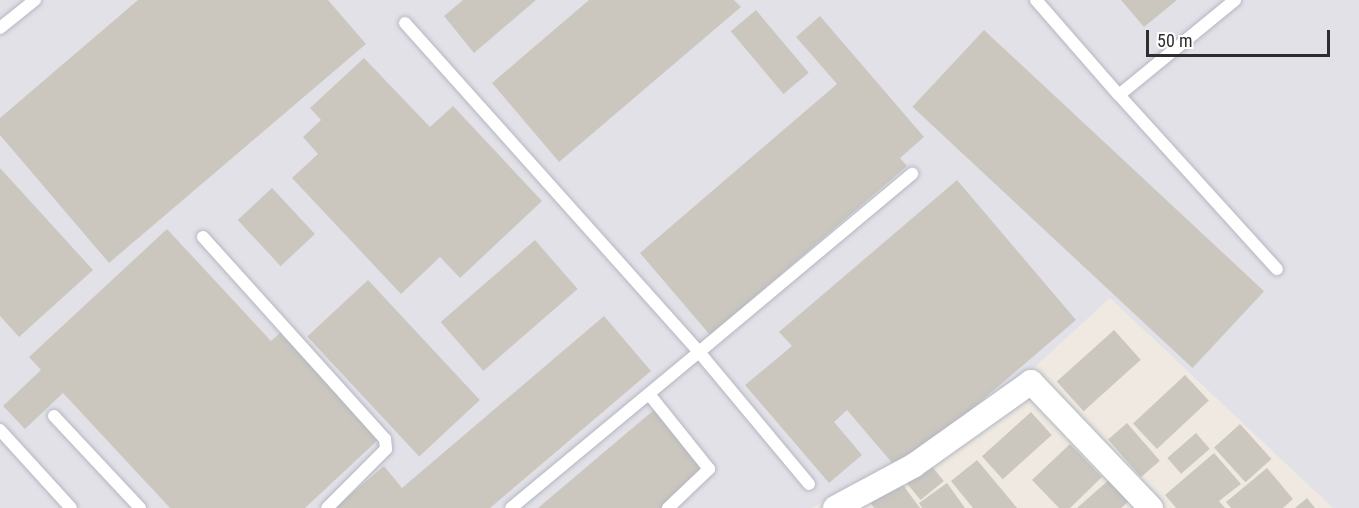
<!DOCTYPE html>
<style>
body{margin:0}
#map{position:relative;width:1359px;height:508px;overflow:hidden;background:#efe9e1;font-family:"Roboto Condensed",sans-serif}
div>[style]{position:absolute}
.industrial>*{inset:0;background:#e3e1e8}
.building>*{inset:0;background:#cbc7bf;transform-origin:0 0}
.roads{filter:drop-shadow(0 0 2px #b4b7c1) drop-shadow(0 0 2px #b4b7c1)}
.lane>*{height:12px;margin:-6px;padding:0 6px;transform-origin:6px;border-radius:6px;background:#fff}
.street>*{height:24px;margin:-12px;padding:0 12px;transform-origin:12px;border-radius:12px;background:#fff}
span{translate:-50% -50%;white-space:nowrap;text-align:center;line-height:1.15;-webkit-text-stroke:4.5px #fff;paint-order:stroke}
.scale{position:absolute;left:1146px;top:30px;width:184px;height:27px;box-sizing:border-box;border:3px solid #2e2e2e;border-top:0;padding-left:8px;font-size:18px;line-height:21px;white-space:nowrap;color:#2e2e2e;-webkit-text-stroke:4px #fff;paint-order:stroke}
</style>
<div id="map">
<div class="industrial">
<i style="clip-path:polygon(0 0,1359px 0,1359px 508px,1333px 508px,1110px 298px,980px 417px,896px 478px,857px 482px,812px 508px,0 508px)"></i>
</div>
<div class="building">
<i style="clip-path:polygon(138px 0,328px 0,366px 44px,109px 263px,0 135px,0 118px)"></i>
<i style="clip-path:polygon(463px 0,536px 0,474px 53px,444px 16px)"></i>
<i style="clip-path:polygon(589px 0,734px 0,741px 7px,559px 162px,492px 83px)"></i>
<i style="clip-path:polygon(1121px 0,1177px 0,1144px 27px)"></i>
<i style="left:756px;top:10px;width:82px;height:33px;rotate:50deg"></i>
<i style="clip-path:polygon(820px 16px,924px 137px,900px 158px,907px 166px,710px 335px,640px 253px,837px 84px,796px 37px)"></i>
<i style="left:984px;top:30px;width:383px;height:105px;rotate:43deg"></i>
<i style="clip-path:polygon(364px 58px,430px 127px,453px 106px,542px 201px,460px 278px,440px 257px,401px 294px,292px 178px,318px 154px,303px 137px,321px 120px,310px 108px)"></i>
<i style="clip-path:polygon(0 168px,93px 270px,19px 337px,0 316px)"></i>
<i style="clip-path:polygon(957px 180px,1076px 320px,899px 471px,847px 410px,834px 422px,862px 455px,829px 483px,745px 385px,792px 346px,779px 332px)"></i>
<i style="left:272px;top:188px;width:63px;height:47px;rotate:47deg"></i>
<i style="clip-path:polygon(167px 229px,271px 341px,280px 333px,379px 439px,305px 508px,170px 508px,63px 393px,25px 429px,3px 406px,41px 370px,29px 357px)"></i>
<i style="left:535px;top:240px;width:65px;height:125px;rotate:49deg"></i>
<i style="left:368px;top:280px;width:164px;height:83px;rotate:47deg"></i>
<i style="clip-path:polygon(604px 316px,651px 371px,490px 508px,335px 508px,384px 466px,402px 488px)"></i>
<i style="left:1114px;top:330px;width:40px;height:77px;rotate:48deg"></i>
<i style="left:1185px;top:375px;width:35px;height:71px;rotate:47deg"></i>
<i style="clip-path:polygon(655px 409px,707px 471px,663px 508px,538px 508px)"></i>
<i style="left:1031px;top:412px;width:31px;height:66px;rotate:48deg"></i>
<i style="left:1127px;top:423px;width:50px;height:25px;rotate:49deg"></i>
<i style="left:1240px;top:424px;width:47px;height:35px;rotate:48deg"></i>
<i style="left:1196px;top:433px;width:21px;height:38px;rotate:49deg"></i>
<i style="clip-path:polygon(1070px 444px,1102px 477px,1070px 508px,1059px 508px,1032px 480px)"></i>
<i style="clip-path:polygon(1214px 453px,1241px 484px,1219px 501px,1225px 508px,1176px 508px,1165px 495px)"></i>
<i style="clip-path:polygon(977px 460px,1003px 491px,1017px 508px,973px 508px,951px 481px)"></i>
<i style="left:930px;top:464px;width:22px;height:30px;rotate:51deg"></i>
<i style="clip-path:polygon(1267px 468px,1293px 499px,1283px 508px,1231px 508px,1226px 502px)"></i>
<i style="clip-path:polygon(1110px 479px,1129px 501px,1121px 508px,1077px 508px)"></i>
<i style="clip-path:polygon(900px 481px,920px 508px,874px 508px,870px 502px)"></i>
<i style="clip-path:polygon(947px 483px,965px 508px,922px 508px,919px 503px)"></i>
<i style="clip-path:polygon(1307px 498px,1315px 508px,1295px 508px)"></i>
</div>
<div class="roads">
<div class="lane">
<i style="left:1036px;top:0;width:126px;rotate:48.9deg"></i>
<i style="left:1119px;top:95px;width:150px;rotate:-39.3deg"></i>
<i style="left:405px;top:23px;width:441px;rotate:48.2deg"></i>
<i style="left:699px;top:352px;width:244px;rotate:140.3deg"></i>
<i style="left:0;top:28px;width:45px;rotate:-38.7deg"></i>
<i style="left:1119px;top:95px;width:235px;rotate:47.8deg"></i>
<i style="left:203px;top:237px;width:272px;rotate:48deg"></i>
<i style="left:385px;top:439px;width:10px;rotate:84deg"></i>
<i style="left:386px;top:449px;width:83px;rotate:135deg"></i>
<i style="left:649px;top:394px;width:96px;rotate:51.3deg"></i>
<i style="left:709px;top:469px;width:57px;rotate:136.4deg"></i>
<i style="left:54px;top:416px;width:126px;rotate:46.9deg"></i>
<i style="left:0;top:430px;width:105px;rotate:47.7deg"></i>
<i style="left:809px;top:484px;width:172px;rotate:-129.8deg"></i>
<i style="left:699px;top:352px;width:278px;rotate:-39.9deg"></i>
</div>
<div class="street">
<i style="left:835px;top:508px;width:89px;rotate:-28.3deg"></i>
<i style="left:913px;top:466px;width:145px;rotate:-35.4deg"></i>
<i style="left:1031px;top:382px;width:174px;rotate:46.4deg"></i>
</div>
</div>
<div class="scale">50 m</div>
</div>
